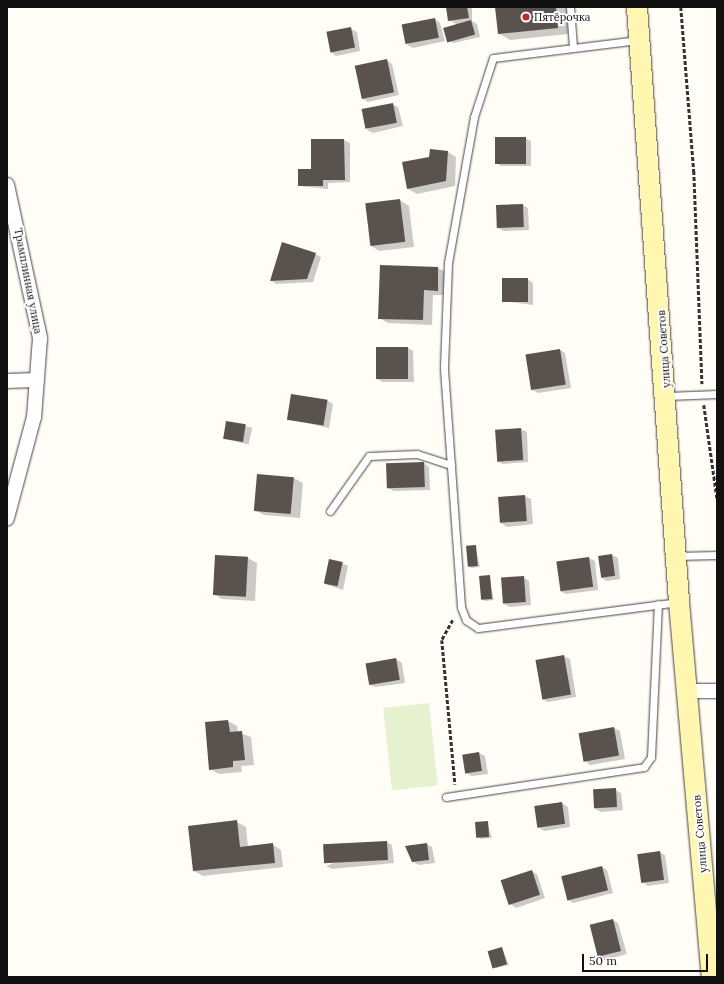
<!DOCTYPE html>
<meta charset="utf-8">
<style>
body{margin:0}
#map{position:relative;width:724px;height:984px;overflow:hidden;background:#fffdf5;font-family:Lora,serif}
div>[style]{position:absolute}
.pitch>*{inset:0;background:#e6f2cf;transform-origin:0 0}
.shadow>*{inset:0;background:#0003;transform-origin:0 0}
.building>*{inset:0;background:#5a524d;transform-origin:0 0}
.path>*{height:2.5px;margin-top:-1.25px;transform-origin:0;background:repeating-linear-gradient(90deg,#333 0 4px,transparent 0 6px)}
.roads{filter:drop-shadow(0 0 1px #444) drop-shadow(0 0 1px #444)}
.service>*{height:7px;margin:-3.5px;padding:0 3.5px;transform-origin:3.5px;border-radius:3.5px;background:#fff}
.minor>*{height:14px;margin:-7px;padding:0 7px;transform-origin:7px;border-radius:7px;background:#fff}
.secondary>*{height:20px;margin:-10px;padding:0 10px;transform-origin:10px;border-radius:10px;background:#fff6b0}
.dots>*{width:11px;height:11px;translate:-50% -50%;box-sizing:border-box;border:2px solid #fff;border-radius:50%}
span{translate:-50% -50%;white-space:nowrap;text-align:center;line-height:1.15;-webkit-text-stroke:4px #fff;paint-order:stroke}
.poi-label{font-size:11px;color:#111}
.left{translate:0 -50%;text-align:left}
.street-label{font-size:11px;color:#111}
.frame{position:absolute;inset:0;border:8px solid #111;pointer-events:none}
.scale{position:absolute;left:582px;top:954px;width:126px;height:18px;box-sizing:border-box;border:2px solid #111;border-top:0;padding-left:5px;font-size:12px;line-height:14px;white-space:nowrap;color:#111;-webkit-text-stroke:3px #fff;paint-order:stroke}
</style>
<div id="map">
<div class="pitch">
<i style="left:429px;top:703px;width:83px;height:46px;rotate:84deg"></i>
</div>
<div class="shadow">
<i style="clip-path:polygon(447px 7px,472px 7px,472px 21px,477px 24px,480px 37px,453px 43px,448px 40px,456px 24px,449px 20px)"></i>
<i style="clip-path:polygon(496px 7px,567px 7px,569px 34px,510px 40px,498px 33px)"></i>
<i style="clip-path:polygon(435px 19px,440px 23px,445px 41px,413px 48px,407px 45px)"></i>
<i style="clip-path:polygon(351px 29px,357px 32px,360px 51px,336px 56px,331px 52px)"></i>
<i style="clip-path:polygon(387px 60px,392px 64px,399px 95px,368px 102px,363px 99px)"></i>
<i style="clip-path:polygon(392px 104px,398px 107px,403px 126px,373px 133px,367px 130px)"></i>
<i style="clip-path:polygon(525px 138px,531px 141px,531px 166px,501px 166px,496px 163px)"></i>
<i style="clip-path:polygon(312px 140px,344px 140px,350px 143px,350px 182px,328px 183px,328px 189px,299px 186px,312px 170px)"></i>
<i style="clip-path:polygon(448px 152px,456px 157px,455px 186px,417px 194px,408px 189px,430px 158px)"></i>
<i style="clip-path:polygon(400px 200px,409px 206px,414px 247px,379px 251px,370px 245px,366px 204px)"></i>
<i style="clip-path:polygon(523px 205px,528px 208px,529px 230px,504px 231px,498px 228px)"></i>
<i style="clip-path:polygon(315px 254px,321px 257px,313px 282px,276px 284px,271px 280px)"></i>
<i style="clip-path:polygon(381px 266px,438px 268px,447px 273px,446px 295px,433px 295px,432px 325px,388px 323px,379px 318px)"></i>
<i style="clip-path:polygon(527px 279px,533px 283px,533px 305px,503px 301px)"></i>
<i style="clip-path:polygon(408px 348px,413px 351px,414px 382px,383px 382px,377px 379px)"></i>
<i style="clip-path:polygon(560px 350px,565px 353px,571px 388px,538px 393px,533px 390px)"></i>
<i style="clip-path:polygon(328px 401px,333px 404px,329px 428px,288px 419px)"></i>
<i style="left:227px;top:422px;width:26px;height:17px;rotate:13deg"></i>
<i style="clip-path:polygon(521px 429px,527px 432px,528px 462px,503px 464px,497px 461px)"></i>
<i style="clip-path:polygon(424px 463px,429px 467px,430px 490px,394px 491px,388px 488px)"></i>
<i style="clip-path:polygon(294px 478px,303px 483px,300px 518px,264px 515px,255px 510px)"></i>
<i style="clip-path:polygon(525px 496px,531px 499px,533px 524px,507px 527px,501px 523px)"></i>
<i style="clip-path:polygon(475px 546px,480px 567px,471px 568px,469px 566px)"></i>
<i style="clip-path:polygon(612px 555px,618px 558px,620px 579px,607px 581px,602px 578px)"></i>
<i style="clip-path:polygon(216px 556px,248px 558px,257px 563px,255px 601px,222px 599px,214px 594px)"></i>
<i style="clip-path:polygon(589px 558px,595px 561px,598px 590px,566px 594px,560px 591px)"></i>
<i style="clip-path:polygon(342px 563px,348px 566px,343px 590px,325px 584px)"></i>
<i style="clip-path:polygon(489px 576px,494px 600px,485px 601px,482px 599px)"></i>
<i style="clip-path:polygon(523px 577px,529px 581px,531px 605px,510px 607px,504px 604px)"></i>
<i style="clip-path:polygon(564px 656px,570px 659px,576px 697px,548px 702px,542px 699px)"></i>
<i style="clip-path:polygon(396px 659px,402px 663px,405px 683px,375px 687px,369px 684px,366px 664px)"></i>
<i style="clip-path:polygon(228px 721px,237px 726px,238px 732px,251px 737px,254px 765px,241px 766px,242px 772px,219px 774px,210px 769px,206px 723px)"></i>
<i style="clip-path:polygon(614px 728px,620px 731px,625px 759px,590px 765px,585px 761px,580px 734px)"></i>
<i style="clip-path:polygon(479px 753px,485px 756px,488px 774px,472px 776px,466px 773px,463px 755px)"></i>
<i style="clip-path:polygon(615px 790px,621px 793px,623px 810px,601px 812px,595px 809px)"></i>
<i style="clip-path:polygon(562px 803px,568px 807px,570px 827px,544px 831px,538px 827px)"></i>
<i style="clip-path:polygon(237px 822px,246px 827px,248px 847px,272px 844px,281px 850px,283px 867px,203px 876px,194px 871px,189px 826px)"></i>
<i style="clip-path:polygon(487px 822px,492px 838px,481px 839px,478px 837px)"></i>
<i style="clip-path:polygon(386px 842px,392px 845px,394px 863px,332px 869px,326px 866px)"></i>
<i style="clip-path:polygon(427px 844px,432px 847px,435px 863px,419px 865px,413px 862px)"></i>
<i style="clip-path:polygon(659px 852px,665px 855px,669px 883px,648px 886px,643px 882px)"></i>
<i style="clip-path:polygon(602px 867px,607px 870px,613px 893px,573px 903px,567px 899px)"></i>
<i style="clip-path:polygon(531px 871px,537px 874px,545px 898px,516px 908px,510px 904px)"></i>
<i style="clip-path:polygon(613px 920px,618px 923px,627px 954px,605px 960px,599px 956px)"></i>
<i style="clip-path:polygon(502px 948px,509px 965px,496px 968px,489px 951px)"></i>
</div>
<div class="building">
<i style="clip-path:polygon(446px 7px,467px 7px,469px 18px,448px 21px)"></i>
<i style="clip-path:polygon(495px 7px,556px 7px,558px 28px,498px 34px)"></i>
<i style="left:435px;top:18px;width:20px;height:34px;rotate:79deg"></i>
<i style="left:471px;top:20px;width:15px;height:29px;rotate:74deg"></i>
<i style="left:351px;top:27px;width:21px;height:25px;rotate:79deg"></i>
<i style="left:387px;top:59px;width:34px;height:33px;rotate:78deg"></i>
<i style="left:393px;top:103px;width:20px;height:32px;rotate:79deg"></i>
<i style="left:495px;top:137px;width:31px;height:27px"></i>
<i style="clip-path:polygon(311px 139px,344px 139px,345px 180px,323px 180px,323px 186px,298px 186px,298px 169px,311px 169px)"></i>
<i style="clip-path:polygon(430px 149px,448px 151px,446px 181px,407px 189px,402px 162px,429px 157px)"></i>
<i style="left:400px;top:199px;width:43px;height:35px;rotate:83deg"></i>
<i style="left:523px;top:204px;width:23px;height:27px;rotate:88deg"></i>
<i style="clip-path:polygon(282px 242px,316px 253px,307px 279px,270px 281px)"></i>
<i style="clip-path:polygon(380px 265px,438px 267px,438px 291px,424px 290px,423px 320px,378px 319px)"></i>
<i style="left:502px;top:278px;width:26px;height:24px"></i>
<i style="left:376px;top:347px;width:32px;height:32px"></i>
<i style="left:560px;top:349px;width:36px;height:35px;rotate:81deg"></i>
<i style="left:291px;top:394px;width:37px;height:26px;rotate:9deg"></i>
<i style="left:226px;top:421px;width:20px;height:18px;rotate:9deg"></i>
<i style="left:521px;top:428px;width:32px;height:26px;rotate:86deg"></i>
<i style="left:424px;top:462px;width:25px;height:38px;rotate:88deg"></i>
<i style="left:257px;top:474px;width:37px;height:37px;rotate:5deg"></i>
<i style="left:525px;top:495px;width:26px;height:27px;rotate:86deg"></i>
<i style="left:476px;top:545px;width:21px;height:10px;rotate:85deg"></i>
<i style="left:612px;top:554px;width:22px;height:14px;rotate:82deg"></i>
<i style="left:215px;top:555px;width:33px;height:40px;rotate:3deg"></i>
<i style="left:589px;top:557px;width:30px;height:33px;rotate:82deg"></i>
<i style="left:329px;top:559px;width:14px;height:25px;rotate:12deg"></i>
<i style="left:490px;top:575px;width:24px;height:11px;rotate:85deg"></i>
<i style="left:524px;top:576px;width:26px;height:23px;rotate:86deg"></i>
<i style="left:564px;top:655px;width:40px;height:29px;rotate:80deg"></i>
<i style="left:396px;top:658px;width:22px;height:31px;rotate:80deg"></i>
<i style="clip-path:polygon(228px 720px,230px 732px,242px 731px,245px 760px,233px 761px,233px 767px,209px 770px,205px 722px)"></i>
<i style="left:614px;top:727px;width:29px;height:36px;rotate:80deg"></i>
<i style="left:479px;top:752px;width:19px;height:17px;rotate:81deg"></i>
<i style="left:616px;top:788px;width:19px;height:23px;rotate:87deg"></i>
<i style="left:562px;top:802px;width:22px;height:28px;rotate:82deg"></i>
<i style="clip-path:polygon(237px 820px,240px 847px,273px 843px,275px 863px,193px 871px,188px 826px)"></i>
<i style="left:488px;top:821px;width:16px;height:13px;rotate:86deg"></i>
<i style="left:387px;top:841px;width:19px;height:64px;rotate:87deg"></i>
<i style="clip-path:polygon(427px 843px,429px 860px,412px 862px,405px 846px)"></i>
<i style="left:660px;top:851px;width:29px;height:23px;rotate:82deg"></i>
<i style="left:602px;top:866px;width:25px;height:42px;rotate:76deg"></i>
<i style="left:532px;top:870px;width:26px;height:33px;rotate:72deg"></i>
<i style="left:613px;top:919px;width:33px;height:24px;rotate:76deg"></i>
<i style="left:502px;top:947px;width:18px;height:15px;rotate:74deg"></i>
</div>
<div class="path">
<i style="left:681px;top:7px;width:165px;rotate:85.5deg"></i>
<i style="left:694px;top:171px;width:213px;rotate:87.8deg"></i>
<i style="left:704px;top:405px;width:94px;rotate:82deg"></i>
<i style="left:453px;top:620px;width:23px;rotate:119deg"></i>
<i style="left:442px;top:640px;width:145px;rotate:84.8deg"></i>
</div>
<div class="roads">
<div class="service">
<i style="left:570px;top:7px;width:40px;rotate:85.7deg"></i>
<i style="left:638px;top:40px;width:146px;rotate:172.9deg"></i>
<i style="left:493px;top:58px;width:62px;rotate:107.9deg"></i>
<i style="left:474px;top:117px;width:148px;rotate:100.1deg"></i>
<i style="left:448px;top:263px;width:106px;rotate:92.2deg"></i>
<i style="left:444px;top:369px;width:239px;rotate:85.9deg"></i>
<i style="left:461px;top:607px;width:14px;rotate:69deg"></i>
<i style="left:466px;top:620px;width:14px;rotate:34deg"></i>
<i style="left:478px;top:628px;width:201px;rotate:-7.4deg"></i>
<i style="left:667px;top:396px;width:50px;rotate:-2.3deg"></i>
<i style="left:330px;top:511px;width:67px;rotate:-54.7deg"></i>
<i style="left:369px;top:456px;width:48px;rotate:-2.4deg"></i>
<i style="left:417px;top:454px;width:36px;rotate:18deg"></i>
<i style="left:676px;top:556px;width:41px;rotate:-1.4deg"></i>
<i style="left:446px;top:797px;width:200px;rotate:-8.6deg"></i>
<i style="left:644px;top:767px;width:12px;rotate:-55deg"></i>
<i style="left:651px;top:757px;width:153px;rotate:-87.4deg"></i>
</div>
<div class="minor">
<i style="left:7px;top:185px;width:157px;rotate:77.8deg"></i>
<i style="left:40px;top:338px;width:79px;rotate:94.3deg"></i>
<i style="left:34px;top:417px;width:105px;rotate:105deg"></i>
<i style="left:7px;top:381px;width:30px;rotate:-2deg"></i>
<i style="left:687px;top:691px;width:30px"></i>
</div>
<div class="secondary">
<i style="left:637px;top:7px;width:596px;rotate:85.96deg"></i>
<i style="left:679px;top:602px;width:376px;rotate:85deg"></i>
</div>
</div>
<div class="dots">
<i style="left:526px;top:17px;background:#c4262e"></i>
</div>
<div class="poi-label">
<span class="left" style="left:534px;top:17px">Пятёрочка</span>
</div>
<div class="street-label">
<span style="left:28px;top:281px;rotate:79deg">Трамплинная улица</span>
<span style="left:664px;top:349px;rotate:-94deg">улица Советов</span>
<span style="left:700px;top:834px;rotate:-95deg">улица Советов</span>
</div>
<div class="frame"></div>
<div class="scale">50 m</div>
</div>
